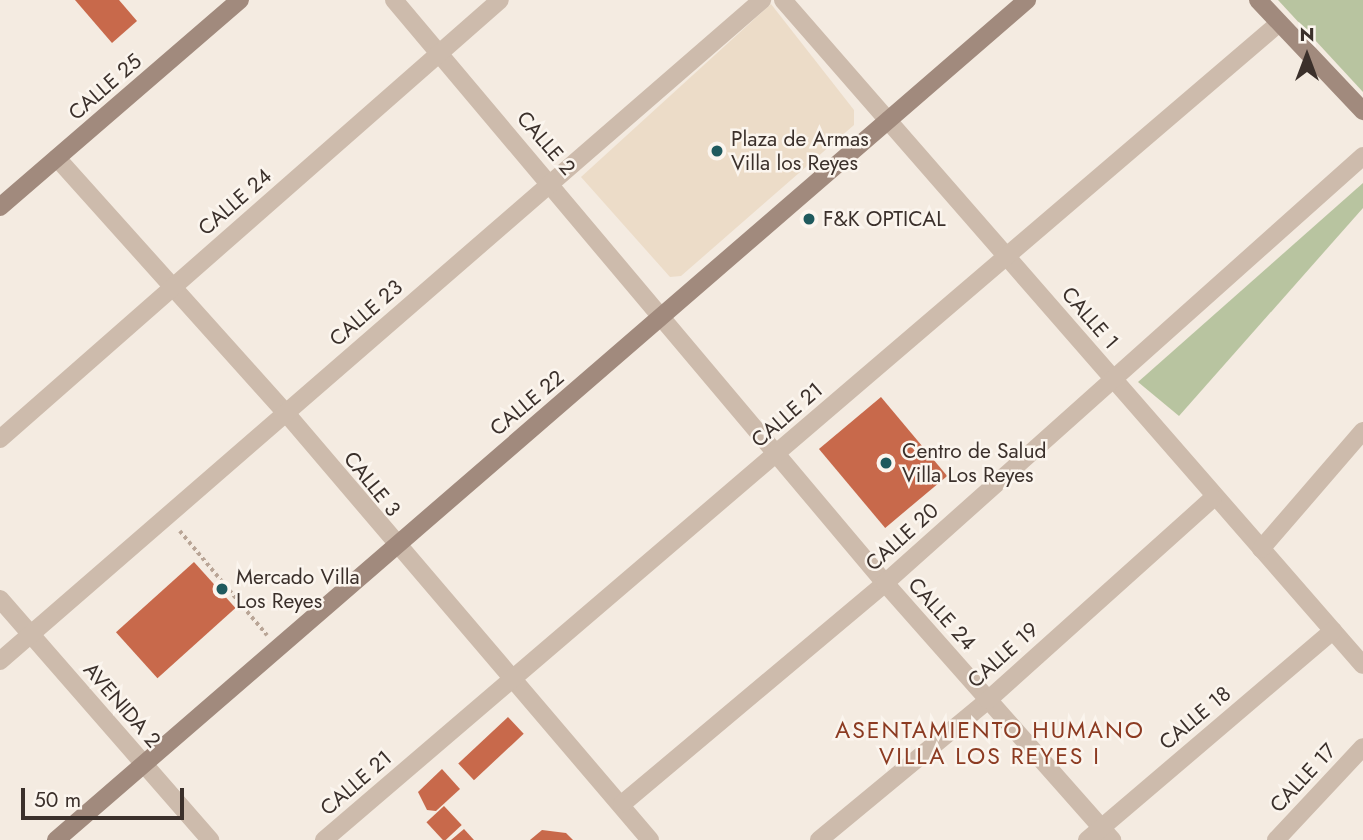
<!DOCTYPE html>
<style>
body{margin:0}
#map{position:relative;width:1363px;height:840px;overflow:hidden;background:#f4ebe1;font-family:Jost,sans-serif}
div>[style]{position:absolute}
.green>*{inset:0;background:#b8c4a0}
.plaza>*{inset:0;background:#ecdcc8}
.building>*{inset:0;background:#c8694b;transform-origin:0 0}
.path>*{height:3.5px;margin-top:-1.75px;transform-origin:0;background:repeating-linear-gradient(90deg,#b9a596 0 3.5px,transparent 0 7px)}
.street>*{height:18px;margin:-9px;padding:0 9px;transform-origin:9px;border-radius:9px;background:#cdbbac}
.secondary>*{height:18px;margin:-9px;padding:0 9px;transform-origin:9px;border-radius:9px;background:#a18a7d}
.dots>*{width:19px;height:19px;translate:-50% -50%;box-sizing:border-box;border:4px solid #fbf5ee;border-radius:50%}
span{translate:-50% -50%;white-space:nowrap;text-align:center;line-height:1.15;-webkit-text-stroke:5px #fbf5ee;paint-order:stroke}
.street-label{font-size:21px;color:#3b302b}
.poi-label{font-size:21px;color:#3b302b}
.left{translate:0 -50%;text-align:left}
.neighbourhood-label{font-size:23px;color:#8c3b22;letter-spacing:2px}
.north{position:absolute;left:1272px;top:21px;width:70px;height:70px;-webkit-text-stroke:5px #fbf5ee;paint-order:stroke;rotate:0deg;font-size:19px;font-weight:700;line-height:28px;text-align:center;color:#3b302b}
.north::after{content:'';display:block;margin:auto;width:24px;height:32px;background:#3b302b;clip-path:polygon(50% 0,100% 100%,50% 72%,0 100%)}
.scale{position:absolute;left:21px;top:788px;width:163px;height:32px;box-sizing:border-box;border:4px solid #3b302b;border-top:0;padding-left:9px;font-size:21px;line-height:24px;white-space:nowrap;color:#3b302b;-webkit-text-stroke:5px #fbf5ee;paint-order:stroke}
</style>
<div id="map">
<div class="green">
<i style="clip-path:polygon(1278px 0,1363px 0,1363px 92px)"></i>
<i style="clip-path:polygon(1363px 183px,1363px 208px,1179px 416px,1138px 382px)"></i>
</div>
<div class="plaza">
<i style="clip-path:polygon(771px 4px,854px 110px,854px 125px,681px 276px,670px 277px,581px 177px)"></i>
</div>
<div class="building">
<i style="clip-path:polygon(75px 0,119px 0,137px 21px,112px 43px)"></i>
<i style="left:881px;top:397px;width:103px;height:81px;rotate:50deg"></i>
<i style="left:194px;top:562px;width:62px;height:105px;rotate:48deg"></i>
<i style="left:508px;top:717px;width:23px;height:68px;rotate:47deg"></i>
<i style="clip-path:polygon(442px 769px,460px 789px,436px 811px,427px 810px,418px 792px)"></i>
<i style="left:444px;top:806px;width:26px;height:24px;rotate:47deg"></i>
<i style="clip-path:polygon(464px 829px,474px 840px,451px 840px)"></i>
<i style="clip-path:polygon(542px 830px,566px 833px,573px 840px,530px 840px)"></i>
</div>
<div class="path">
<i style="left:180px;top:531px;width:136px;rotate:50.1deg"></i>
</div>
<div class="street">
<i style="left:394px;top:0;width:762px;rotate:49.9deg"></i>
<i style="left:885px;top:583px;width:343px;rotate:48.5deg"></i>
<i style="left:783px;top:0;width:882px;rotate:48.91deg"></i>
<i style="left:57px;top:158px;width:343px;rotate:48.1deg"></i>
<i style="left:286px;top:413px;width:561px;rotate:49.55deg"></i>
<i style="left:0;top:439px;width:665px;rotate:-41.28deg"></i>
<i style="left:1261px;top:549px;width:156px;rotate:-49.2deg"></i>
<i style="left:0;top:599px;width:320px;rotate:48.9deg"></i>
<i style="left:0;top:661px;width:1009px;rotate:-40.94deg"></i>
<i style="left:622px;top:804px;width:344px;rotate:-40deg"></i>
<i style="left:885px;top:583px;width:641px;rotate:-41.77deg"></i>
<i style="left:324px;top:840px;width:1255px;rotate:-40.54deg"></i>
<i style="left:819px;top:840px;width:219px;rotate:-39.6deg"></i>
<i style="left:988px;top:700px;width:302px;rotate:-41.9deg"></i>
<i style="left:1087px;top:840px;width:323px;rotate:-40.4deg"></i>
<i style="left:1276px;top:840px;width:127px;rotate:-46.9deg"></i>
</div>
<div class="secondary">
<i style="left:1258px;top:0;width:153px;rotate:46.6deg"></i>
<i style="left:0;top:207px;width:317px;rotate:-40.8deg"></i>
<i style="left:56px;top:840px;width:1284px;rotate:-40.86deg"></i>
</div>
<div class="dots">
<i style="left:717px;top:151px;background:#1f5a5e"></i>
<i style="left:809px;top:219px;background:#1f5a5e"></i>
<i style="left:886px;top:463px;background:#1f5a5e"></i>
<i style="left:222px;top:589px;background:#1f5a5e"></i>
</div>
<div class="street-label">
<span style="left:105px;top:87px;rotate:-41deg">CALLE 25</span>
<span style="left:546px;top:143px;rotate:49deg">CALLE 2</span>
<span style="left:235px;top:202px;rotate:-41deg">CALLE 24</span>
<span style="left:366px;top:313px;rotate:-41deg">CALLE 23</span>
<span style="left:1090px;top:318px;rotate:49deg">CALLE 1</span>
<span style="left:527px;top:403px;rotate:-40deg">CALLE 22</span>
<span style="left:787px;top:415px;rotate:-41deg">CALLE 21</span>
<span style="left:372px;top:484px;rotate:51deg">CALLE 3</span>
<span style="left:902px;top:537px;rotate:-42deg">CALLE 20</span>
<span style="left:942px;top:614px;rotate:48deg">CALLE 24</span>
<span style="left:1003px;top:655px;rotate:-42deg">CALLE 19</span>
<span style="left:122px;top:705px;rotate:49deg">AVENIDA 2</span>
<span style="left:1195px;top:718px;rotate:-40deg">CALLE 18</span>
<span style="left:1303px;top:778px;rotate:-47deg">CALLE 17</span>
<span style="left:356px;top:783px;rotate:-41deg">CALLE 21</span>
</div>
<div class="poi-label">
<span class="left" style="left:731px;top:151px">Plaza de Armas<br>Villa los Reyes</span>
<span class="left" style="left:823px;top:219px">F&amp;K OPTICAL</span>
<span class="left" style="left:902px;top:463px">Centro de Salud<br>Villa Los Reyes</span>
<span class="left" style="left:236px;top:589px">Mercado Villa<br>Los Reyes</span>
</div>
<div class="neighbourhood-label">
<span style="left:990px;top:743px">ASENTAMIENTO HUMANO<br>VILLA LOS REYES I</span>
</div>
<div class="north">N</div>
<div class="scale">50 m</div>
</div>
